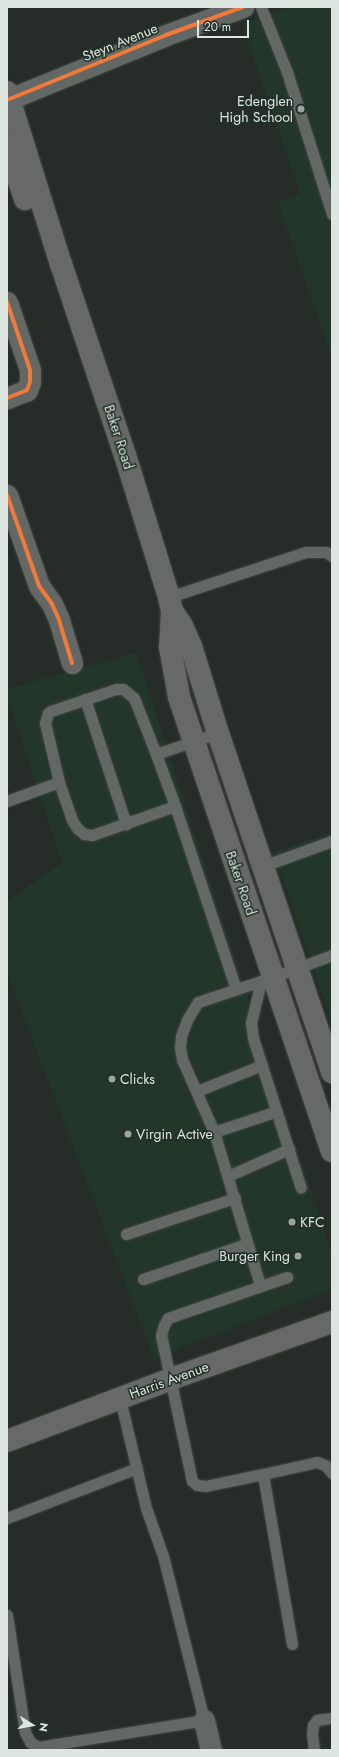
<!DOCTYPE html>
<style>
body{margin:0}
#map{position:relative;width:339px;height:1757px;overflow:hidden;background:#262c28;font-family:Jost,sans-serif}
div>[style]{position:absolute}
.built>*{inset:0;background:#23362a}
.roads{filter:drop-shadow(0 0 1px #444945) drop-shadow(0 0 1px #444945)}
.lane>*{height:11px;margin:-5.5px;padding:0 5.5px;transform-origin:5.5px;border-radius:5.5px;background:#646865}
.street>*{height:21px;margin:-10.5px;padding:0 10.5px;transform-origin:10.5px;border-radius:10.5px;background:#646865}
.secondary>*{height:22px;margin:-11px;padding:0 11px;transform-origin:11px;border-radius:11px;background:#666967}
.cycleway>*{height:4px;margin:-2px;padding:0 2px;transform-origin:2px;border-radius:2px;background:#f17a3a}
.dots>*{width:11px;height:11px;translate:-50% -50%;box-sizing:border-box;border:2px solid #223027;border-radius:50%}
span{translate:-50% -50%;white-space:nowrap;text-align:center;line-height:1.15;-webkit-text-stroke:3px #223027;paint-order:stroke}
.street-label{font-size:14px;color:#dce5df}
.poi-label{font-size:14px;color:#dce5df}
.right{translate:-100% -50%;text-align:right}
.left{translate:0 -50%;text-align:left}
.frame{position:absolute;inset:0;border:8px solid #dce5df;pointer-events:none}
.north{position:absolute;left:12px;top:1705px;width:40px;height:40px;-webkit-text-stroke:3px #223027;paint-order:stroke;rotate:101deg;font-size:11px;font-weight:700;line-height:16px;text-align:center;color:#dce5df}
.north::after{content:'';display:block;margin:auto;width:14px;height:18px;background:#dce5df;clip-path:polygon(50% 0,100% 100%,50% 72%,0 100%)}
.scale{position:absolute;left:197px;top:20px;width:52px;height:18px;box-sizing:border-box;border:2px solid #dce5df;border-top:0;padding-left:5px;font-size:12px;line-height:14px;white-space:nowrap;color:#dce5df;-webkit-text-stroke:3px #223027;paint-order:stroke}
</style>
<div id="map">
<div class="built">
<i style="clip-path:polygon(290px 7px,332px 7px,332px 358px,278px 203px,300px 193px,242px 24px)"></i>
<i style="clip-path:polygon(136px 653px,332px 1256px,332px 1289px,154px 1358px,7px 973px,7px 901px,62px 863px,7px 695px,7px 689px)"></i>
<i style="clip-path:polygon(332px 832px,332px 1024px,274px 852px)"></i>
</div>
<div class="roads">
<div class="lane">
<i style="left:261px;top:7px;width:70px;rotate:68.2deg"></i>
<i style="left:287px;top:72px;width:149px;rotate:72.4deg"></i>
<i style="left:169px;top:597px;width:144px;rotate:-18.2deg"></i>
<i style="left:306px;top:552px;width:20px"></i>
<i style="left:326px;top:552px;width:7px;rotate:34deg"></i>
<i style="left:85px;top:699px;width:132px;rotate:71.8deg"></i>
<i style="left:156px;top:754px;width:55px;rotate:69.9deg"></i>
<i style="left:175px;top:806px;width:193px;rotate:71.6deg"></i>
<i style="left:7px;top:801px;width:55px;rotate:-20.1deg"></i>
<i style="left:175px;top:806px;width:88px;rotate:160.7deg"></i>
<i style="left:92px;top:835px;width:8px;rotate:-173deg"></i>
<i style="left:84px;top:834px;width:9px;rotate:-139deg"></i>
<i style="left:77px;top:828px;width:9px;rotate:-122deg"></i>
<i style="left:72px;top:820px;width:40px;rotate:-108.9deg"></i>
<i style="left:59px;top:782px;width:61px;rotate:-103.3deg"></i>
<i style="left:45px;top:723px;width:10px;rotate:-73deg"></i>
<i style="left:48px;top:713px;width:4px;rotate:-34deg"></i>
<i style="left:51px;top:711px;width:69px;rotate:-18.7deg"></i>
<i style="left:116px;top:689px;width:7px"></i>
<i style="left:123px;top:689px;width:14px;rotate:39deg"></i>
<i style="left:134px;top:698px;width:60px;rotate:68.6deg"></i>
<i style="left:156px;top:754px;width:65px;rotate:-18.7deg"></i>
<i style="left:263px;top:866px;width:73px;rotate:-19.9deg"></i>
<i style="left:261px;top:981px;width:43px;rotate:103.4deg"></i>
<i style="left:251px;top:1023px;width:15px;rotate:82deg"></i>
<i style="left:253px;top:1038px;width:157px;rotate:72.3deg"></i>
<i style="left:197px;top:1091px;width:70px;rotate:-21.8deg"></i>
<i style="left:214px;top:1132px;width:66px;rotate:-18.4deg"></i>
<i style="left:228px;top:1176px;width:67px;rotate:-23.9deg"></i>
<i style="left:126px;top:1234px;width:115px;rotate:-18.3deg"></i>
<i style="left:143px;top:1279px;width:109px;rotate:-18.8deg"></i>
<i style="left:260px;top:1285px;width:160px;rotate:-106.7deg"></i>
<i style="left:214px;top:1132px;width:80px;rotate:-113.7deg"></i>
<i style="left:182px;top:1059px;width:11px;rotate:-100deg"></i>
<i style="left:180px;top:1048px;width:12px;rotate:-85deg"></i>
<i style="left:181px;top:1036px;width:17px;rotate:-69deg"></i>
<i style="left:187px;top:1020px;width:21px;rotate:-59deg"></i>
<i style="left:198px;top:1002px;width:79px;rotate:-18.4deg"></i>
<i style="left:273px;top:977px;width:63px;rotate:-20.4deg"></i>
<i style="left:263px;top:1474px;width:58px;rotate:168.1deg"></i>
<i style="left:206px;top:1486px;width:9px;rotate:-174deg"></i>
<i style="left:197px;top:1485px;width:6px;rotate:-141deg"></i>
<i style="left:192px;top:1481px;width:149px;rotate:-102deg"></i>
<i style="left:161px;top:1335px;width:10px;rotate:-73deg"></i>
<i style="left:164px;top:1325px;width:8px;rotate:-60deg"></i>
<i style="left:168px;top:1318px;width:126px;rotate:-19deg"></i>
<i style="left:7px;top:1518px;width:139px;rotate:-21deg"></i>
<i style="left:7px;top:1615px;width:118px;rotate:81.3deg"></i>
<i style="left:25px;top:1732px;width:11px;rotate:63deg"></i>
<i style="left:30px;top:1742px;width:9px;rotate:32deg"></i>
<i style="left:38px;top:1747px;width:168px;rotate:-9.2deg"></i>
<i style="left:204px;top:1720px;width:169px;rotate:-104deg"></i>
<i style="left:163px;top:1556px;width:51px;rotate:-109.5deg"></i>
<i style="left:146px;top:1508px;width:112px;rotate:-103.4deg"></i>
<i style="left:292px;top:1644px;width:172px;rotate:-99.7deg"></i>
<i style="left:263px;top:1474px;width:55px;rotate:-12.5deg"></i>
<i style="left:317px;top:1462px;width:9px;rotate:21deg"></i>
<i style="left:325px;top:1465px;width:11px;rotate:49deg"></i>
<i style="left:314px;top:1750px;width:17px;rotate:-97deg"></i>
<i style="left:312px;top:1733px;width:8px;rotate:-83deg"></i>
<i style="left:313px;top:1725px;width:6px;rotate:-51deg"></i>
<i style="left:317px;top:1720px;width:15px;rotate:-8deg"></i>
</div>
<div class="street">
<i style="left:7px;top:100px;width:172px;rotate:-22.2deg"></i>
<i style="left:166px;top:35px;width:82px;rotate:-20deg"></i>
<i style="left:7px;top:302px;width:72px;rotate:71.3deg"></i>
<i style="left:30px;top:370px;width:12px;rotate:90deg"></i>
<i style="left:30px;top:382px;width:9px;rotate:111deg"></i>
<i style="left:27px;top:390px;width:22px;rotate:158deg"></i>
<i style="left:7px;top:495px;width:96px;rotate:70.6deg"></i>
<i style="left:39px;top:586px;width:22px;rotate:54deg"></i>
<i style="left:52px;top:604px;width:17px;rotate:66deg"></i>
<i style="left:59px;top:620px;width:45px;rotate:73.2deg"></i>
<i style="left:204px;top:1720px;width:31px;rotate:77deg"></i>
</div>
<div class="secondary">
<i style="left:7px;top:92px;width:180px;rotate:72.6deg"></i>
<i style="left:61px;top:264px;width:201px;rotate:71.5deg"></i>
<i style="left:125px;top:455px;width:149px;rotate:72.8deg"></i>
<i style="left:169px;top:597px;width:14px;rotate:78deg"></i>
<i style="left:172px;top:611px;width:36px;rotate:93deg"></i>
<i style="left:170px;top:647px;width:51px;rotate:79.8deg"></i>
<i style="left:179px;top:697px;width:479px;rotate:71.4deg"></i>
<i style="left:7px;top:145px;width:57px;rotate:71.6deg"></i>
<i style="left:172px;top:611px;width:18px;rotate:56deg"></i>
<i style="left:182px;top:626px;width:22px;rotate:66deg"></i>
<i style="left:191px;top:646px;width:91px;rotate:72.8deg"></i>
<i style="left:218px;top:733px;width:358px;rotate:71.4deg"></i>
<i style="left:7px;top:1441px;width:175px;rotate:-20.7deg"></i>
<i style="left:171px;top:1379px;width:171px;rotate:-19.5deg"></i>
</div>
</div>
<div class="cycleway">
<i style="left:7px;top:100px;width:172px;rotate:-22.2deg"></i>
<i style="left:166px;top:35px;width:82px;rotate:-20deg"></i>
<i style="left:7px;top:302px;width:72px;rotate:71.3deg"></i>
<i style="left:30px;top:370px;width:12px;rotate:90deg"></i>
<i style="left:30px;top:382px;width:9px;rotate:111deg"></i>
<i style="left:27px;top:390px;width:22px;rotate:158deg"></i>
<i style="left:7px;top:495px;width:96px;rotate:70.6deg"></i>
<i style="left:39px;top:586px;width:22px;rotate:54deg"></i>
<i style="left:52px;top:604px;width:17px;rotate:66deg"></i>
<i style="left:59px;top:620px;width:45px;rotate:73.2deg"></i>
</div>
<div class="dots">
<i style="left:301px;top:109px;background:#9ca49f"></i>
<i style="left:112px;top:1079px;background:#9ca49f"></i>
<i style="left:128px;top:1134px;background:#9ca49f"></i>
<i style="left:292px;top:1222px;background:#9ca49f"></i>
<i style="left:298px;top:1256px;background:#9ca49f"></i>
</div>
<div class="street-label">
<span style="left:120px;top:42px;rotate:-22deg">Steyn Avenue</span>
<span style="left:119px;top:437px;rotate:72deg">Baker Road</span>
<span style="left:241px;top:883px;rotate:71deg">Baker Road</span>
<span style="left:169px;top:1380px;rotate:-20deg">Harris Avenue</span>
</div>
<div class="poi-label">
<span class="right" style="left:293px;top:109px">Edenglen<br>High School</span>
<span class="left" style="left:120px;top:1079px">Clicks</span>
<span class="left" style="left:136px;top:1134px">Virgin Active</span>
<span class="left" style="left:300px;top:1222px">KFC</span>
<span class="right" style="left:290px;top:1256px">Burger King</span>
</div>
<div class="frame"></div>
<div class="north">N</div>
<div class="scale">20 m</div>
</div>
